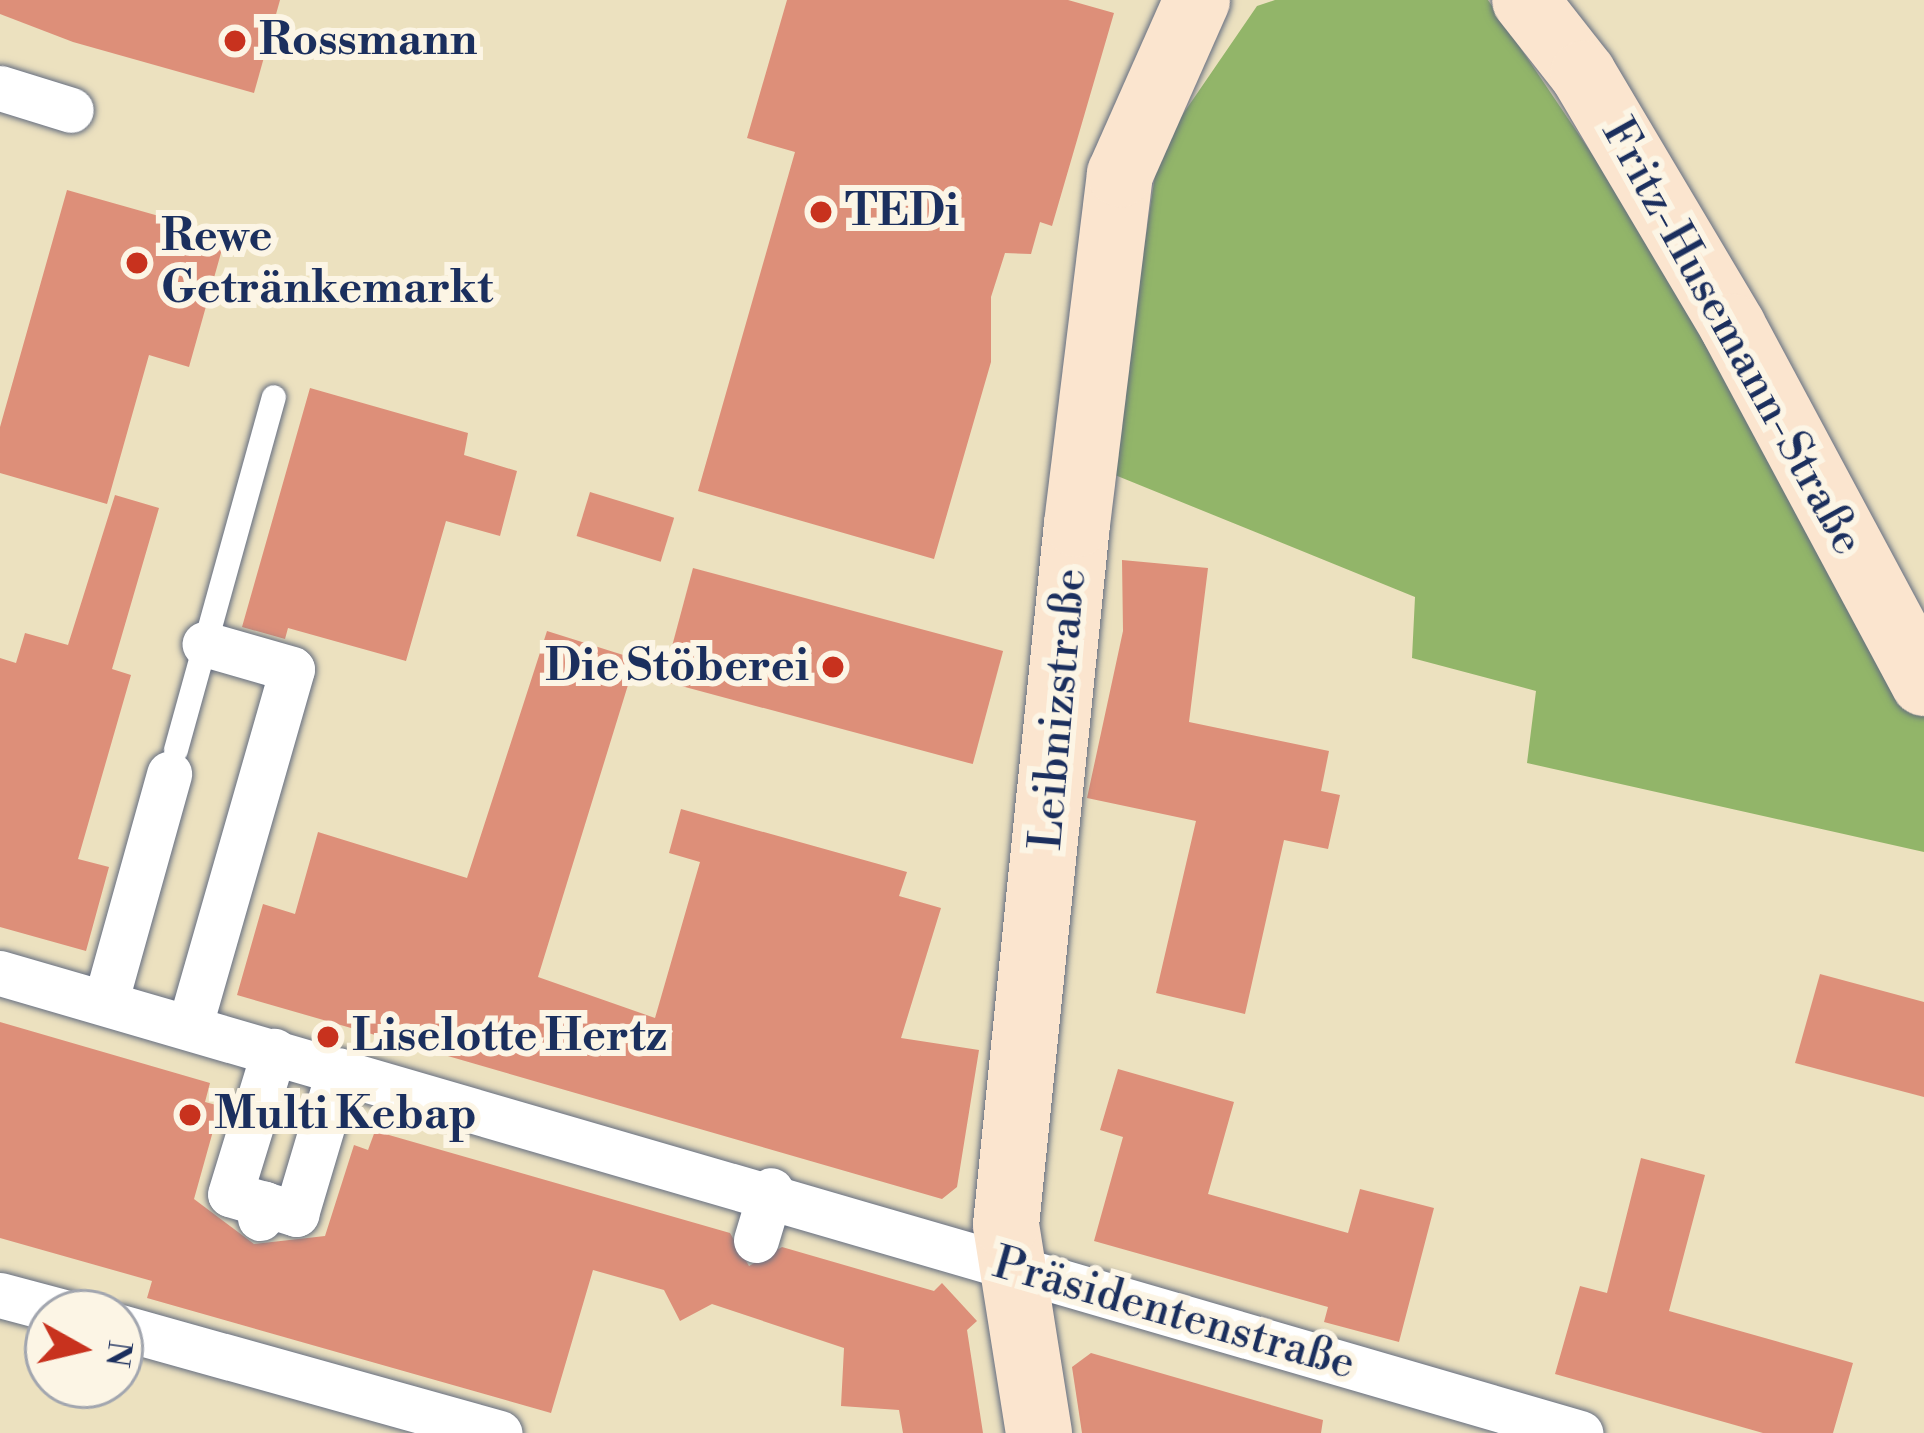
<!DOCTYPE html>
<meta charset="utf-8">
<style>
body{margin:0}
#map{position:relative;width:1924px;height:1433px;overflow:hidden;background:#ece1bf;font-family:"Libre Bodoni",serif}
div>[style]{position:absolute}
.forest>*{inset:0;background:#92b569}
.building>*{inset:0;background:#dd8f79;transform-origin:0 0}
.roads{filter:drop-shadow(0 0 3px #646d80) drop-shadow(0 0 3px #646d80)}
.lane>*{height:24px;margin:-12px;padding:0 12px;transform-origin:12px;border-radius:12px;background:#fff}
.street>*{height:45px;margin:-22.5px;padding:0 22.5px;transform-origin:22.5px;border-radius:22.5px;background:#fff}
.secondary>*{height:66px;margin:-33px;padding:0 33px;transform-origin:33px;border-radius:33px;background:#fbe5cf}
.dots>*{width:33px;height:33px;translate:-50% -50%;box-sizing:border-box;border:6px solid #fcf5e5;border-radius:50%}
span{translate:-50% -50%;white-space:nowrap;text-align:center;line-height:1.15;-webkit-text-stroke:12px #fcf5e5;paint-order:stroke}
.poi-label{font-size:45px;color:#1b2f5e;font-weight:700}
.left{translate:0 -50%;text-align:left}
.right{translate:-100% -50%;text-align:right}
.street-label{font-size:45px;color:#1b2f5e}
.north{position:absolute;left:24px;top:1289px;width:120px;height:120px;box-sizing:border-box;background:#fcf5e5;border:3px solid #a2a6af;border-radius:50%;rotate:98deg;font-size:33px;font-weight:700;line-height:48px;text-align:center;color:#1b2f5e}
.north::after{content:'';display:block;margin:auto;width:42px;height:54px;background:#c8321e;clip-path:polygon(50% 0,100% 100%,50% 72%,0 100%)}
</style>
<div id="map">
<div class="forest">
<i style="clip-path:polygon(1275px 0,1488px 0,1708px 326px,1924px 702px,1924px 852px,1527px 763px,1536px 691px,1412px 658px,1415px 597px,1110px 473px,1159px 149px,1257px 6px)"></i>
</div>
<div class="building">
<i style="clip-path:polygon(0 0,280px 0,254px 93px,73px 42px,0 14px)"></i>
<i style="clip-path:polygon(787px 0,1068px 0,1114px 13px,1052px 226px,1040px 222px,1031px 254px,1005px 253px,991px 297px,991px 362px,934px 559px,698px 491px,795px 152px,747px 138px)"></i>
<i style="clip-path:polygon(67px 190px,226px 235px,189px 367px,149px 355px,107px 504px,0 473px,0 427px)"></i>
<i style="clip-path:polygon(310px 388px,468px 433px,464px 455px,517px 471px,500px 536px,446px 521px,406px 661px,288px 628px,285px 639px,242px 627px)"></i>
<i style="left:590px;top:492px;width:88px;height:46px;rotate:17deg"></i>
<i style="clip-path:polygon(115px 495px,159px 508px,112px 669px,131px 675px,78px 859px,109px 867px,86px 951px,0 927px,0 658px,16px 663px,25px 633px,68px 645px)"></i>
<i style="clip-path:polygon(1122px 560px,1208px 568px,1189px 722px,1329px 751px,1321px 791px,1340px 795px,1328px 849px,1284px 840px,1245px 1014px,1156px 993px,1196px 821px,1087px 798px,1123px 631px)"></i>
<i style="left:693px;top:568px;width:321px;height:117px;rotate:15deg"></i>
<i style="clip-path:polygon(547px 631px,636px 659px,538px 977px,655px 1018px,700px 862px,669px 853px,681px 809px,907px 872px,899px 896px,941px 908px,901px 1038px,979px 1050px,957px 1187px,942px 1199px,237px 995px,263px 904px,295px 914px,318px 832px,467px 878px)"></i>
<i style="clip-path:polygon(1820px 974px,1924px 1002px,1924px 1097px,1795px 1063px)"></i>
<i style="clip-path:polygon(0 1022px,210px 1083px,205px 1102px,220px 1106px,194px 1199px,254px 1244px,325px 1236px,354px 1145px,368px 1150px,375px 1131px,730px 1233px,749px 1266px,782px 1247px,934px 1291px,942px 1283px,977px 1321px,967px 1330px,983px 1433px,903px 1433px,899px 1410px,841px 1406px,844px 1348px,712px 1304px,680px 1321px,664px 1290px,593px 1270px,551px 1413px,147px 1298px,152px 1281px,0 1238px)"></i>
<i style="clip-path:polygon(1118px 1069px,1234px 1102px,1208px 1194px,1348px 1233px,1360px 1189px,1434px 1208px,1399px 1342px,1324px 1322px,1328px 1307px,1094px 1241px,1123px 1137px,1100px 1130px)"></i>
<i style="clip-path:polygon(1641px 1158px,1705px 1175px,1669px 1311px,1853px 1363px,1833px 1433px,1763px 1433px,1555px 1374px,1580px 1286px,1607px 1293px)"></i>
<i style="clip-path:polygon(1091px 1353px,1323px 1420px,1321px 1433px,1082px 1433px,1072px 1367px)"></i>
</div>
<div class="roads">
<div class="lane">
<i style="left:176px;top:750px;width:366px;rotate:-74.5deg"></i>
</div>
<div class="street">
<i style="left:0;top:88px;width:74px;rotate:17.2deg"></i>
<i style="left:0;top:973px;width:1646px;rotate:16.23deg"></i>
<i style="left:106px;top:1000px;width:235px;rotate:-74.4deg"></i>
<i style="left:190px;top:1025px;width:370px;rotate:-74deg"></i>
<i style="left:292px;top:669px;width:91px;rotate:-164deg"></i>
<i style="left:264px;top:1204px;width:34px;rotate:17deg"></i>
<i style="left:296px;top:1214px;width:150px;rotate:-73.4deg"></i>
<i style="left:260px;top:1218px;width:15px;rotate:-74deg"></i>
<i style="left:264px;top:1204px;width:35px;rotate:-164deg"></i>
<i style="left:230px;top:1194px;width:150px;rotate:-72.9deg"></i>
<i style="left:756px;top:1240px;width:52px;rotate:-73.3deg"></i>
<i style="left:0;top:1295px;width:70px;rotate:14.8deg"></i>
<i style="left:120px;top:1327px;width:394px;rotate:15.6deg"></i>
</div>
<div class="secondary">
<i style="left:1525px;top:0;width:94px;rotate:51.9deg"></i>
<i style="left:1583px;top:74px;width:294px;rotate:59.3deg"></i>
<i style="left:1733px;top:327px;width:404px;rotate:61.8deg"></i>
<i style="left:1039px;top:1433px;width:211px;rotate:-99deg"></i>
<i style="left:1006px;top:1225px;width:705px;rotate:-84.22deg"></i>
<i style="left:1077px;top:524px;width:353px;rotate:-83deg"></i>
<i style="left:1120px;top:174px;width:190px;rotate:-66.1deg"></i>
</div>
</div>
<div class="dots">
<i style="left:235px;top:41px;background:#c8321e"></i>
<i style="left:821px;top:212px;background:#c8321e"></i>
<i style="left:137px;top:263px;background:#c8321e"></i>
<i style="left:833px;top:667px;background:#c8321e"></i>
<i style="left:328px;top:1037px;background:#c8321e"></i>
<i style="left:190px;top:1115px;background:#c8321e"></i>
</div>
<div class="poi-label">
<span class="left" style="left:259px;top:41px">Rossmann</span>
<span class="left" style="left:845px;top:212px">TEDi</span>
<span class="left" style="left:161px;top:263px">Rewe<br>Getränkemarkt</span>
<span class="right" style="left:809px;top:667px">Die Stöberei</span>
<span class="left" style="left:352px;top:1037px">Liselotte Hertz</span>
<span class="left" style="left:214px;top:1115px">Multi Kebap</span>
</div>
<div class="street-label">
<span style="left:1732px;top:337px;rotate:61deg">Fritz-Husemann-Straße</span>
<span style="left:1059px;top:709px;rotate:-85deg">Leibnizstraße</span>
<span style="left:1174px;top:1314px;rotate:16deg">Präsidentenstraße</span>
</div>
<div class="north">N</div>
</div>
